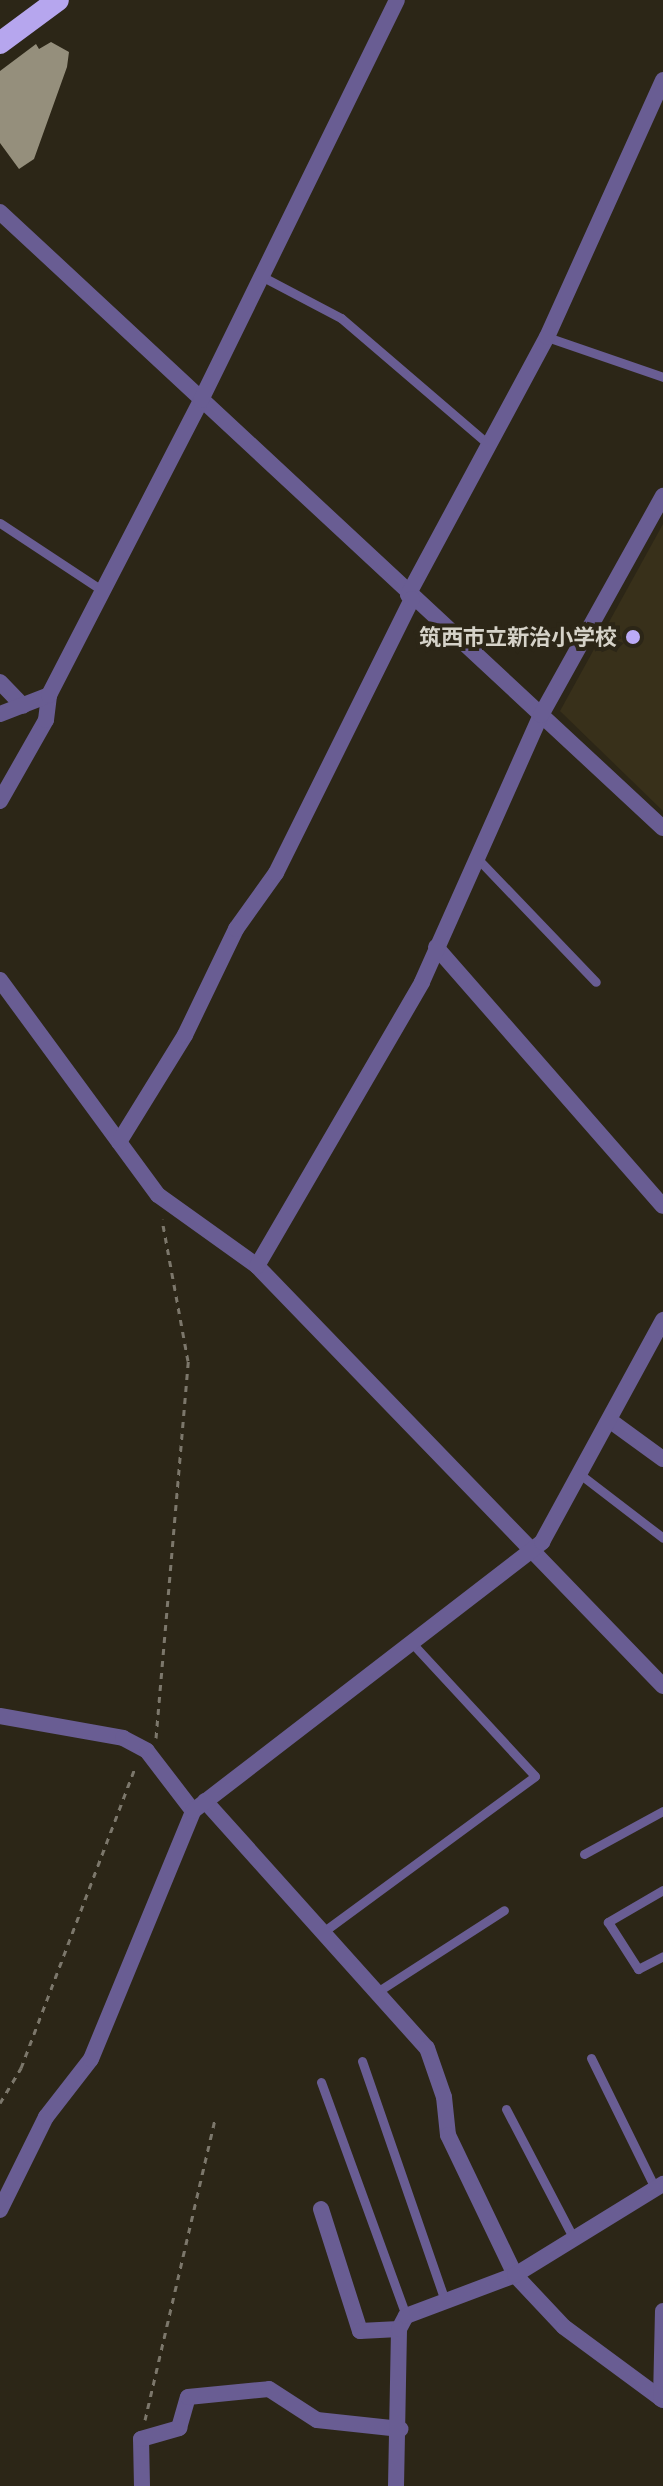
<!DOCTYPE html>
<meta charset="utf-8">
<style>
body{margin:0}
#map{position:relative;width:663px;height:2486px;overflow:hidden;background:#2c2617;font-family:Ubuntu,"Noto Sans JP",sans-serif}
div>[style]{position:absolute}
.built>*{inset:0;background:#38301a}
.building>*{inset:0;background:#958f7c}
.path>*{height:3px;margin-top:-1.5px;transform-origin:0;background:repeating-linear-gradient(90deg,#7c776b 0 6px,transparent 0 12px)}
.service>*{height:9px;margin:-4.5px;padding:0 4.5px;transform-origin:4.5px;border-radius:4.5px;background:#695d93}
.minor>*{height:16px;margin:-8px;padding:0 8px;transform-origin:8px;border-radius:8px;background:#695d93}
.tertiary>*{height:16px;margin:-8px;padding:0 8px;transform-origin:8px;border-radius:8px;background:#695d93}
.trunk>*{height:22px;margin:-11px;padding:0 11px;transform-origin:11px;border-radius:11px;background:#b6a6ee}
.dots>*{width:22px;height:22px;translate:-50% -50%;box-sizing:border-box;border:4px solid #2c2617;border-radius:50%}
span{translate:-50% -50%;white-space:nowrap;text-align:center;line-height:1.15;-webkit-text-stroke:8px #2c2617;paint-order:stroke}
.poi-label{font-size:22px;color:#d5d2c8;font-weight:700}
.right{translate:-100% -50%;text-align:right}
</style>
<div id="map">
<div class="built">
<i style="clip-path:polygon(663px 524px,663px 811px,560px 711px)"></i>
</div>
<div class="building">
<i style="clip-path:polygon(51px 42px,69px 52px,67px 67px,34px 159px,19px 169px,0 143px,0 71px,36px 44px,39px 49px)"></i>
</div>
<div class="path">
<i style="left:156px;top:1738px;width:378px;rotate:-85.1deg"></i>
<i style="left:188px;top:1361px;width:144px;rotate:-100.4deg"></i>
<i style="left:0;top:2103px;width:41px;rotate:-59deg"></i>
<i style="left:21px;top:2068px;width:323px;rotate:-69.2deg"></i>
<i style="left:145px;top:2420px;width:309px;rotate:-76.9deg"></i>
</div>
<div class="service">
<i style="left:263px;top:277px;width:88px;rotate:27.7deg"></i>
<i style="left:341px;top:318px;width:195px;rotate:40.6deg"></i>
<i style="left:547px;top:337px;width:123px;rotate:19deg"></i>
<i style="left:0;top:523px;width:123px;rotate:33.4deg"></i>
<i style="left:476px;top:857px;width:173px;rotate:46.2deg"></i>
<i style="left:581px;top:1475px;width:103px;rotate:37.5deg"></i>
<i style="left:584px;top:1854px;width:90px;rotate:-28.6deg"></i>
<i style="left:663px;top:1890px;width:64px;rotate:149.8deg"></i>
<i style="left:608px;top:1922px;width:56px;rotate:57.4deg"></i>
<i style="left:638px;top:1969px;width:28px;rotate:-27deg"></i>
<i style="left:323px;top:1932px;width:263px;rotate:-36.3deg"></i>
<i style="left:535px;top:1776px;width:184px;rotate:-132.8deg"></i>
<i style="left:377px;top:1992px;width:151px;rotate:-32.8deg"></i>
<i style="left:591px;top:2058px;width:145px;rotate:63.8deg"></i>
<i style="left:362px;top:2061px;width:256px;rotate:70.9deg"></i>
<i style="left:321px;top:2082px;width:249px;rotate:70deg"></i>
<i style="left:506px;top:2109px;width:144px;rotate:62.4deg"></i>
</div>
<div class="minor">
<i style="left:0;top:212px;width:905px;rotate:42.9deg"></i>
<i style="left:408px;top:595px;width:293px;rotate:-61.7deg"></i>
<i style="left:547px;top:337px;width:282px;rotate:-65.7deg"></i>
<i style="left:0;top:682px;width:33px;rotate:46deg"></i>
<i style="left:0;top:801px;width:93px;rotate:-60.4deg"></i>
<i style="left:46px;top:720px;width:25px;rotate:-83deg"></i>
<i style="left:436px;top:947px;width:344px;rotate:48.8deg"></i>
<i style="left:0;top:980px;width:267px;rotate:53.7deg"></i>
<i style="left:158px;top:1195px;width:122px;rotate:35.6deg"></i>
<i style="left:257px;top:1266px;width:584px;rotate:45.97deg"></i>
<i style="left:119px;top:1142px;width:126px;rotate:-58.3deg"></i>
<i style="left:185px;top:1035px;width:118px;rotate:-64.3deg"></i>
<i style="left:236px;top:929px;width:69px;rotate:-54.5deg"></i>
<i style="left:276px;top:873px;width:306px;rotate:-63.6deg"></i>
<i style="left:257px;top:1266px;width:328px;rotate:-59.8deg"></i>
<i style="left:422px;top:982px;width:292px;rotate:-66deg"></i>
<i style="left:541px;top:715px;width:251px;rotate:-60.9deg"></i>
<i style="left:612px;top:1422px;width:63px;rotate:36deg"></i>
<i style="left:0;top:1716px;width:125px;rotate:10.1deg"></i>
<i style="left:123px;top:1738px;width:27px;rotate:28deg"></i>
<i style="left:147px;top:1751px;width:76px;rotate:52.5deg"></i>
<i style="left:205px;top:1801px;width:332px;rotate:48.1deg"></i>
<i style="left:427px;top:2048px;width:52px;rotate:70.9deg"></i>
<i style="left:444px;top:2097px;width:38px;rotate:84deg"></i>
<i style="left:448px;top:2135px;width:155px;rotate:64.4deg"></i>
<i style="left:515px;top:2275px;width:71px;rotate:46.7deg"></i>
<i style="left:564px;top:2327px;width:123px;rotate:36.4deg"></i>
<i style="left:321px;top:2209px;width:128px;rotate:72.3deg"></i>
<i style="left:360px;top:2331px;width:39px;rotate:-3deg"></i>
<i style="left:0;top:2210px;width:104px;rotate:-63.7deg"></i>
<i style="left:46px;top:2117px;width:73px;rotate:-52.2deg"></i>
<i style="left:91px;top:2059px;width:268px;rotate:-67.6deg"></i>
<i style="left:193px;top:1811px;width:441px;rotate:-37.6deg"></i>
<i style="left:542px;top:1542px;width:253px;rotate:-61.4deg"></i>
<i style="left:661px;top:2399px;width:88px;rotate:-88.7deg"></i>
<i style="left:142px;top:2486px;width:47px;rotate:-91.2deg"></i>
<i style="left:141px;top:2439px;width:40px;rotate:-16deg"></i>
<i style="left:179px;top:2428px;width:32px;rotate:-74deg"></i>
<i style="left:188px;top:2397px;width:81px;rotate:-5.6deg"></i>
<i style="left:269px;top:2389px;width:57px;rotate:32.9deg"></i>
<i style="left:317px;top:2420px;width:84px;rotate:6.1deg"></i>
<i style="left:396px;top:2486px;width:157px;rotate:-88.9deg"></i>
<i style="left:399px;top:2329px;width:15px;rotate:-62deg"></i>
<i style="left:406px;top:2316px;width:116px;rotate:-20.6deg"></i>
<i style="left:515px;top:2275px;width:174px;rotate:-31.6deg"></i>
</div>
<div class="tertiary">
<i style="left:0;top:714px;width:53px;rotate:-21.2deg"></i>
<i style="left:49px;top:695px;width:332px;rotate:-62.7deg"></i>
<i style="left:201px;top:400px;width:445px;rotate:-63.9deg"></i>
</div>
<div class="trunk">
<i style="left:0;top:43px;width:72px;rotate:-36.6deg"></i>
</div>
<div class="dots">
<i style="left:633px;top:637px;background:#bbaaf6"></i>
</div>
<div class="poi-label">
<span class="right" style="left:617px;top:637px">筑西市立新治小学校</span>
</div>
</div>
